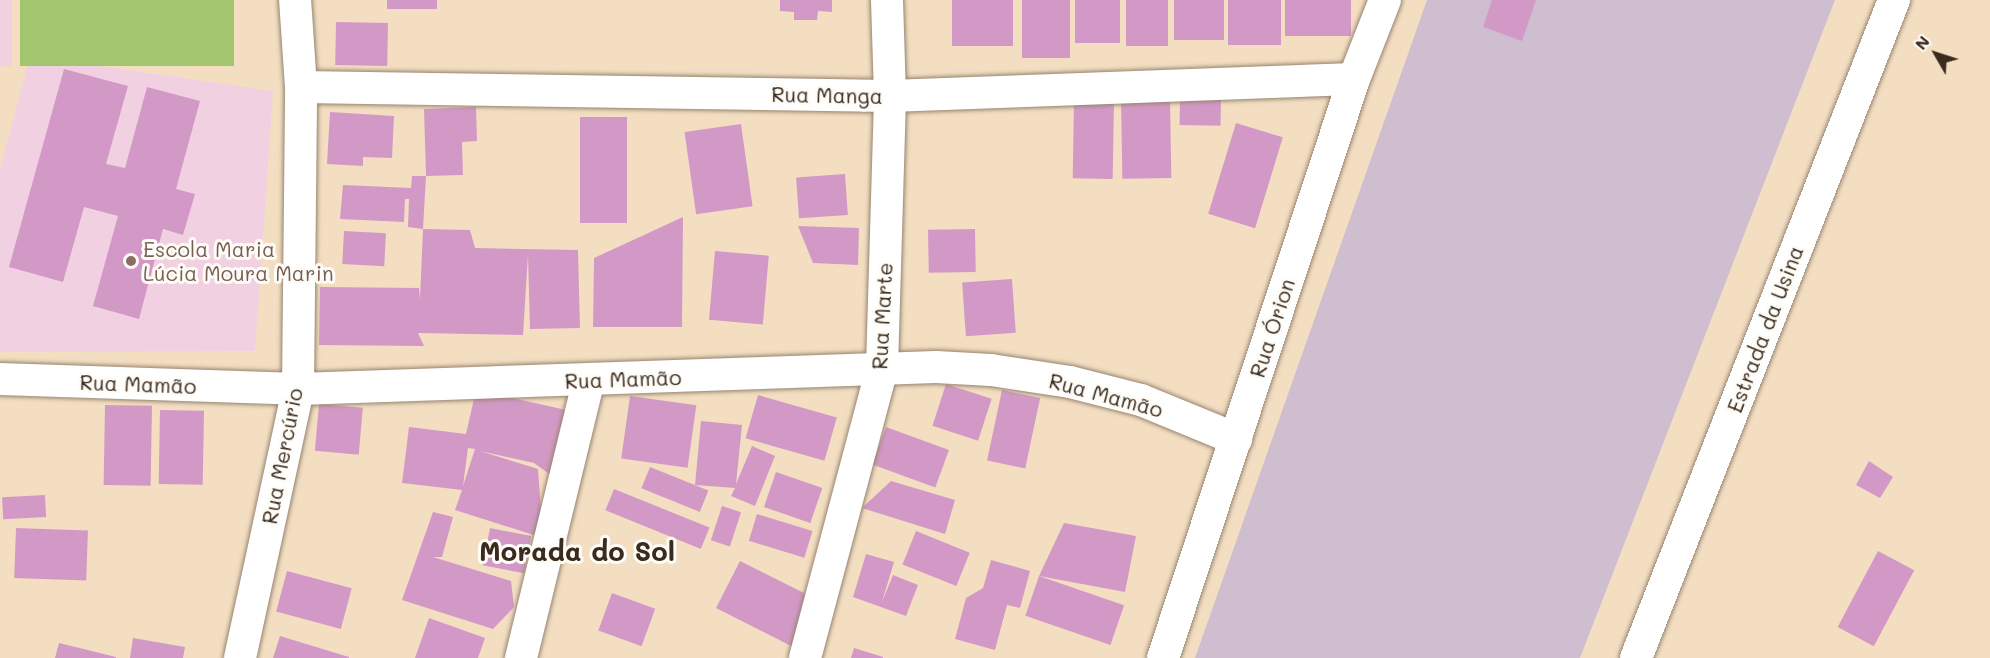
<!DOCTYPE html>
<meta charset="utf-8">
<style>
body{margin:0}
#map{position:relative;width:1990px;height:658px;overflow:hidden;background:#f3dec2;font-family:Mali,sans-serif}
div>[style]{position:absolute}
.built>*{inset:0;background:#f1d0e2;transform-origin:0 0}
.industrial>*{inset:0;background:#cebed0}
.green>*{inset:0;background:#a2c56e;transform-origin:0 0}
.building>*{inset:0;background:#d399c6;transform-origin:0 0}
.roads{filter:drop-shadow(0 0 2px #978470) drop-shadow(0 0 2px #978470)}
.minor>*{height:32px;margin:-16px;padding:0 16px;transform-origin:16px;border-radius:16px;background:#fff}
.dots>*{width:16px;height:16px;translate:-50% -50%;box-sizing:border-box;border:3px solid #fdfcf7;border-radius:50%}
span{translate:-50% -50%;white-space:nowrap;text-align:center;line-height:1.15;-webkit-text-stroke:6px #fdfcf7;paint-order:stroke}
.street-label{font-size:21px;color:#3b2a1e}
.education-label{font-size:21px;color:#785e54}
.left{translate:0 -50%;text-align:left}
.district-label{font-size:27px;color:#3b2a1e;font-weight:700}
.north{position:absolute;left:1906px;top:24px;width:60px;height:60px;-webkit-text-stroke:4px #fdfcf7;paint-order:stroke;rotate:309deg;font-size:16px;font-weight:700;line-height:24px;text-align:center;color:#3b2a1e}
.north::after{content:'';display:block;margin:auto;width:21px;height:27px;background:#3b2a1e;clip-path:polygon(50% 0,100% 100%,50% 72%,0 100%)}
</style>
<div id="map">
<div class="built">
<i style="left:0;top:0;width:12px;height:66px"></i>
<i style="clip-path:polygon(30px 56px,273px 91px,255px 351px,0 352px,0 170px)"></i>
</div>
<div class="industrial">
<i style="clip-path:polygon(1427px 0,1835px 0,1580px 658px,1195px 658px)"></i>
</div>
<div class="green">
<i style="left:20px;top:0;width:214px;height:66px"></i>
</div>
<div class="building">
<i style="left:387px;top:0;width:50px;height:9px"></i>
<i style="clip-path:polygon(780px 0,832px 0,832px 12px,818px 11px,817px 20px,794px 20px,794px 12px,780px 11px)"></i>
<i style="left:952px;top:0;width:61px;height:46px"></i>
<i style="left:1022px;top:0;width:48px;height:58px"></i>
<i style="left:1075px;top:0;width:45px;height:43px"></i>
<i style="left:1126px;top:0;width:42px;height:46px"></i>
<i style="left:1174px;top:0;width:50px;height:40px"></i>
<i style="left:1228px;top:0;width:53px;height:45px"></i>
<i style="left:1285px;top:0;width:66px;height:36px"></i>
<i style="clip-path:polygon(1492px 0,1536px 0,1522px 41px,1483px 27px)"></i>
<i style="left:336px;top:22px;width:52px;height:43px;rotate:1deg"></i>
<i style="clip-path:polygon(64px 69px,128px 86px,106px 164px,125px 168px,147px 87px,200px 101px,176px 189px,195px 194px,183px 235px,163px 229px,139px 319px,93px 306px,118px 216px,84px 207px,63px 282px,9px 267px)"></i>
<i style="left:1180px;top:98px;width:41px;height:27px;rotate:1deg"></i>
<i style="left:1170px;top:100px;width:78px;height:49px;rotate:89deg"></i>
<i style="left:1114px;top:102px;width:77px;height:40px;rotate:91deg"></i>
<i style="clip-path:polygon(476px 107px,477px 141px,462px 142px,463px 175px,426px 176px,423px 229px,408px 227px,409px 199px,405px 199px,404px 222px,340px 219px,343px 185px,411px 188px,412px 176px,426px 176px,424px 109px)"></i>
<i style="clip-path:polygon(330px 112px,394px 116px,392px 158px,363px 157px,363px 166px,327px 164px)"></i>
<i style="left:580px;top:117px;width:47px;height:106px"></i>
<i style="left:1236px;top:123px;width:49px;height:95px;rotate:17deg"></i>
<i style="left:741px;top:124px;width:83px;height:57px;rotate:82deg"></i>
<i style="left:845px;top:174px;width:41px;height:49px;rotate:86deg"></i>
<i style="clip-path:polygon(683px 217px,682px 327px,593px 327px,594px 258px)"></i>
<i style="clip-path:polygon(798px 226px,859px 228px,858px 265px,813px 263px)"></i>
<i style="clip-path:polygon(423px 229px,470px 230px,475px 248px,578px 250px,580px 328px,530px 329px,528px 255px,523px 335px,418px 333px,424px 346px,319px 345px,320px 287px,419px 288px,420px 299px)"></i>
<i style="left:975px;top:229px;width:43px;height:47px;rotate:89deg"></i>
<i style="left:344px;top:231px;width:42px;height:33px;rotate:3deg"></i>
<i style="left:715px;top:251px;width:54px;height:69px;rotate:5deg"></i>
<i style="left:1012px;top:279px;width:54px;height:50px;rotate:86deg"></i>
<i style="left:946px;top:384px;width:48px;height:44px;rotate:18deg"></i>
<i style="clip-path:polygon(evenodd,476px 390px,575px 412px,559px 481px,534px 463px,480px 451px,538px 469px,543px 538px,455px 510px,462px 490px,402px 483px,409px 427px,466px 434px,476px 390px,468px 448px,475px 449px,463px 486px,468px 448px)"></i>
<i style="left:1002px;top:390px;width:39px;height:72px;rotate:12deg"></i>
<i style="left:758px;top:395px;width:82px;height:45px;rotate:16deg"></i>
<i style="left:630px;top:396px;width:67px;height:63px;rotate:8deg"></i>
<i style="left:319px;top:404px;width:44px;height:47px;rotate:5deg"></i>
<i style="left:105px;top:405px;width:47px;height:80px;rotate:1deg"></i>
<i style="left:160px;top:410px;width:44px;height:74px;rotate:1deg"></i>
<i style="clip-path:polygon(701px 421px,742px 425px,736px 484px,752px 446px,775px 456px,755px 506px,731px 496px,735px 488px,695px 485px)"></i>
<i style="left:886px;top:427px;width:67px;height:40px;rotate:20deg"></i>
<i style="clip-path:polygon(1869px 461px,1893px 477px,1880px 498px,1856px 485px)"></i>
<i style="left:650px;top:467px;width:63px;height:23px;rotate:22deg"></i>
<i style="left:776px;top:472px;width:49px;height:37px;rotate:19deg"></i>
<i style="clip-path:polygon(891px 481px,955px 500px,945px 534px,862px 508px)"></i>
<i style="left:614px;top:489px;width:103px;height:23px;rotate:22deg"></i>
<i style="left:45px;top:495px;width:22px;height:43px;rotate:87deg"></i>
<i style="left:722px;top:506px;width:20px;height:36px;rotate:18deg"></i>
<i style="clip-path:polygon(433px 512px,453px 517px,442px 557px,433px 557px,511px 581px,514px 607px,493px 629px,402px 600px)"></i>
<i style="left:757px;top:514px;width:58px;height:28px;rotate:17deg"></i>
<i style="clip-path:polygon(1064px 523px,1136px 536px,1125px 592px,1039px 576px)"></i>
<i style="left:16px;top:528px;width:72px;height:50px;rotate:2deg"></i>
<i style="left:490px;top:528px;width:42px;height:38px;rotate:11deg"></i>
<i style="left:916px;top:531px;width:58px;height:36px;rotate:22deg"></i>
<i style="left:1878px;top:551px;width:41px;height:86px;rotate:28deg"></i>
<i style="clip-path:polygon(866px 554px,894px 562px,882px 602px,893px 575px,918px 585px,906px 616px,853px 597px)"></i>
<i style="clip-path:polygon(991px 560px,1030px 571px,1020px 608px,1007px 605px,995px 650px,955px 639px,966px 598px,983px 588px)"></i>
<i style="clip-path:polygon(740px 561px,812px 597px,807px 654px,716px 608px)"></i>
<i style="left:287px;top:571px;width:67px;height:42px;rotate:15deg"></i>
<i style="left:1039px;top:576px;width:90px;height:42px;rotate:19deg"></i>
<i style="left:612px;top:593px;width:46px;height:40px;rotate:20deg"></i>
<i style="clip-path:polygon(429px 618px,485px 638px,478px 658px,415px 658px)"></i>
<i style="clip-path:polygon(280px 636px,349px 657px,349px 658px,273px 658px)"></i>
<i style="clip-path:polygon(133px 638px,185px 647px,183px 658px,130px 658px)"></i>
<i style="clip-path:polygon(59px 643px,116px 657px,116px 658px,55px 658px)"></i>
<i style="clip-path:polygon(854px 648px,883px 657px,883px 658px,851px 658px)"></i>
</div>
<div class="roads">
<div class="minor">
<i style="left:301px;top:87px;width:589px;rotate:0.88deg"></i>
<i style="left:890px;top:96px;width:464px;rotate:-2.1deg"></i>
<i style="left:0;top:379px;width:298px;rotate:1.9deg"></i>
<i style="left:298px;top:389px;width:638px;rotate:-1.97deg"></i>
<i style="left:936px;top:367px;width:55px;rotate:3.1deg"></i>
<i style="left:991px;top:370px;width:80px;rotate:8.6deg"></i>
<i style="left:1070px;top:382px;width:73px;rotate:14.2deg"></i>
<i style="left:1141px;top:400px;width:103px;rotate:22.3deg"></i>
<i style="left:240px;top:658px;width:275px;rotate:-77.8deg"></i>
<i style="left:298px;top:389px;width:302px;rotate:-89.4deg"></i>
<i style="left:301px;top:87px;width:87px;rotate:-93.9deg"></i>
<i style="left:521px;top:658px;width:286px;rotate:-76.3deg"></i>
<i style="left:805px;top:658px;width:300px;rotate:-75.1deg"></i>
<i style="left:882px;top:368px;width:272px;rotate:-88.3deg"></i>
<i style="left:890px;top:96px;width:96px;rotate:-91.8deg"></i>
<i style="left:1163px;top:658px;width:610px;rotate:-71.74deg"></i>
<i style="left:1354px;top:79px;width:85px;rotate:-68.6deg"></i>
<i style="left:1636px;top:658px;width:707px;rotate:-68.59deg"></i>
</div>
</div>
<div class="dots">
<i style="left:131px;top:261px;background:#8d6e63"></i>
</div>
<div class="street-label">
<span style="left:827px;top:95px;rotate:1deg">Rua Manga</span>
<span style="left:882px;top:316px;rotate:-87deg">Rua Marte</span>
<span style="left:1272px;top:328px;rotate:-72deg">Rua Órion</span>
<span style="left:1765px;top:329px;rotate:-69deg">Estrada da Usina</span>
<span style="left:623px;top:379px;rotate:-2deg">Rua Mamão</span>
<span style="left:138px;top:384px;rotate:2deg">Rua Mamão</span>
<span style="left:1106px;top:395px;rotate:15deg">Rua Mamão</span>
<span style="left:282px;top:456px;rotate:-79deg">Rua Mercúrio</span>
</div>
<div class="education-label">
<span class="left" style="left:143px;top:261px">Escola Maria<br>Lúcia Moura Marin</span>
</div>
<div class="district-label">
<span style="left:577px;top:551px">Morada do Sol</span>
</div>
<div class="north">N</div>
</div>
